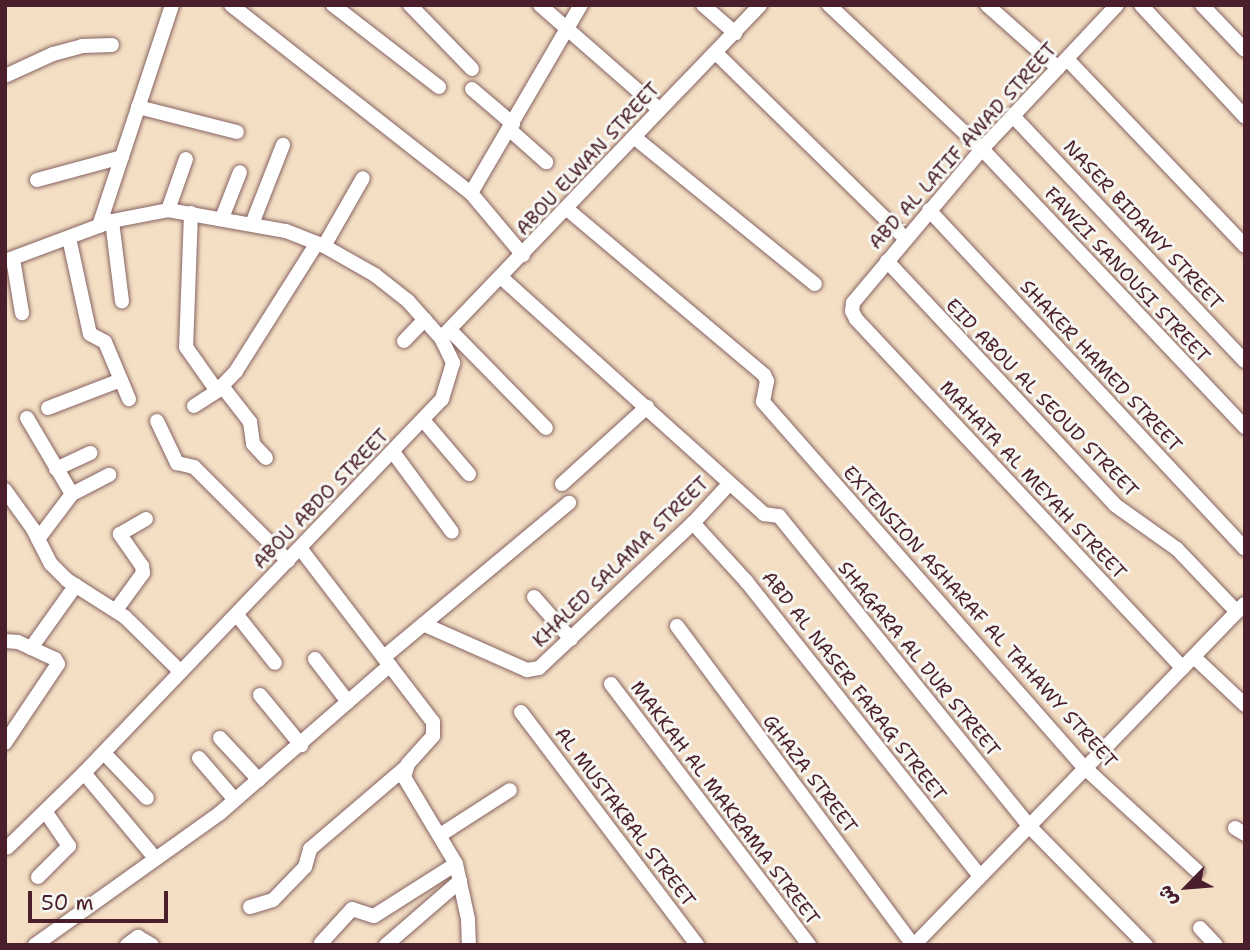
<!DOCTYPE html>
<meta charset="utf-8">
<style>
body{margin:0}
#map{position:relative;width:1250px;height:950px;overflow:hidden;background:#f4dfc4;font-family:"Shantell Sans","Playpen Sans Arabic",sans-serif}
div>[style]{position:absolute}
.roads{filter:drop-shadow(0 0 2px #866261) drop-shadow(0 0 2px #866261)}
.minor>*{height:14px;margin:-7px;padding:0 7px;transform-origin:7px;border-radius:7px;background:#fff}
span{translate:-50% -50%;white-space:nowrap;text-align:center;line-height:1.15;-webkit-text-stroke:6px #f6f6f2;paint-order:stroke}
.street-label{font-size:19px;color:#4a1f2b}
.frame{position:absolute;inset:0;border:7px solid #4a1f2b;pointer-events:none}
.north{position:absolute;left:1152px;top:852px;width:70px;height:70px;-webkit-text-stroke:5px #f6f6f2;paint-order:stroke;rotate:245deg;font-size:19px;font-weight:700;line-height:28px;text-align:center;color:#4a1f2b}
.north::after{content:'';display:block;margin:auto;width:24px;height:32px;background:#4a1f2b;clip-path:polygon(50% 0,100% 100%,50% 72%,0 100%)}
.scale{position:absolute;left:28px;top:891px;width:140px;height:32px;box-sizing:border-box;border:4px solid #4a1f2b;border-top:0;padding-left:9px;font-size:21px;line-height:24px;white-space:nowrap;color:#4a1f2b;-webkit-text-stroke:5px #f6f6f2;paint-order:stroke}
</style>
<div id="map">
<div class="roads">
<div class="minor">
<i style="left:231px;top:5px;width:305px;rotate:38.1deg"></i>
<i style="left:471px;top:193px;width:81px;rotate:50deg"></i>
<i style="left:333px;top:5px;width:134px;rotate:37.7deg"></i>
<i style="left:410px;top:5px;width:89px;rotate:45.9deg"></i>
<i style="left:540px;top:5px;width:159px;rotate:41.2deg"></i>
<i style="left:703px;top:5px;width:43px;rotate:41.2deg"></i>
<i style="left:829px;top:5px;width:210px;rotate:43.3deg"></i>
<i style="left:982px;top:149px;width:383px;rotate:46.6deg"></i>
<i style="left:987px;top:5px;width:95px;rotate:41.6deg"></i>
<i style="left:1117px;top:5px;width:197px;rotate:133.2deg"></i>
<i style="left:982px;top:149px;width:201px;rotate:130deg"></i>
<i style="left:853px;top:303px;width:8px;rotate:97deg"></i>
<i style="left:852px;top:311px;width:9px;rotate:63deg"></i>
<i style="left:856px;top:319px;width:478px;rotate:46.9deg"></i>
<i style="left:1141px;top:5px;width:153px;rotate:47.1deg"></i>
<i style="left:1202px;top:5px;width:62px;rotate:46.3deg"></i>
<i style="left:716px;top:53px;width:264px;rotate:44.4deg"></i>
<i style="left:1067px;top:59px;width:258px;rotate:46.4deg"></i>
<i style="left:5px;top:76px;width:53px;rotate:-24.6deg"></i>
<i style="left:53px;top:54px;width:30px;rotate:-15deg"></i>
<i style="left:82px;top:46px;width:30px;rotate:-2deg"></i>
<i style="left:472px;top:89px;width:54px;rotate:40.5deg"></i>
<i style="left:138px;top:107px;width:102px;rotate:14.2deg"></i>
<i style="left:1013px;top:116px;width:337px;rotate:46.6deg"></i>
<i style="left:509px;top:129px;width:50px;rotate:41.7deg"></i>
<i style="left:634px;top:137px;width:233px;rotate:39.1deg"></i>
<i style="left:37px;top:180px;width:88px;rotate:-15.1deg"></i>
<i style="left:471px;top:193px;width:218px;rotate:-59.7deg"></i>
<i style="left:567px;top:209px;width:258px;rotate:40.1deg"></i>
<i style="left:764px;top:375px;width:7px;rotate:63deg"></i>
<i style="left:767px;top:381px;width:21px;rotate:101deg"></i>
<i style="left:763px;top:402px;width:487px;rotate:48.7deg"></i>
<i style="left:1085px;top:768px;width:152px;rotate:42.6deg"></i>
<i style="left:168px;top:210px;width:54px;rotate:-70.6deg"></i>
<i style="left:929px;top:210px;width:463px;rotate:47deg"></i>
<i style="left:191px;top:213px;width:134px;rotate:92.1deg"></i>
<i style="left:186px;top:347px;width:54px;rotate:54.8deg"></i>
<i style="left:222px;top:218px;width:49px;rotate:-68.6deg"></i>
<i style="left:112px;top:221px;width:81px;rotate:82.9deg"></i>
<i style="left:252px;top:224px;width:85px;rotate:-68.6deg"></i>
<i style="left:99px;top:226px;width:233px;rotate:-71.7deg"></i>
<i style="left:69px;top:238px;width:98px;rotate:77.7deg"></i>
<i style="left:90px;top:334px;width:17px;rotate:28deg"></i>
<i style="left:105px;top:342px;width:62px;rotate:67.2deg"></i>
<i style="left:324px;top:246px;width:78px;rotate:-60.2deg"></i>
<i style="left:13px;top:259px;width:55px;rotate:80.5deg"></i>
<i style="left:5px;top:261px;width:114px;rotate:-20.5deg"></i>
<i style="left:112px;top:221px;width:57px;rotate:-11.1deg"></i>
<i style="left:168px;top:210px;width:120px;rotate:10.1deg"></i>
<i style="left:286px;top:231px;width:41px;rotate:21.5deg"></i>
<i style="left:324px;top:246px;width:59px;rotate:29.6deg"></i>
<i style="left:375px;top:275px;width:42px;rotate:38.2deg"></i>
<i style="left:408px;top:301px;width:50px;rotate:48.3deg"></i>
<i style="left:441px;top:338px;width:28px;rotate:64deg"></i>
<i style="left:453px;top:363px;width:38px;rotate:107deg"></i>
<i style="left:442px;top:399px;width:518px;rotate:133.75deg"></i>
<i style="left:84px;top:773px;width:107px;rotate:135.8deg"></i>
<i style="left:887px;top:261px;width:334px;rotate:46.9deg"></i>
<i style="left:1115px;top:505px;width:76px;rotate:35.4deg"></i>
<i style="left:1177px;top:549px;width:87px;rotate:46.4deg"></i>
<i style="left:502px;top:278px;width:353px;rotate:42deg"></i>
<i style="left:764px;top:514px;width:15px;rotate:8deg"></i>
<i style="left:779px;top:516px;width:398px;rotate:51.1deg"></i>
<i style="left:1029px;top:826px;width:167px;rotate:45.5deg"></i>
<i style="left:450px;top:330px;width:137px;rotate:45.6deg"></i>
<i style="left:441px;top:338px;width:461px;rotate:-46.2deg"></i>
<i style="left:404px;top:341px;width:30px;rotate:-46deg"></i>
<i style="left:222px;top:386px;width:46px;rotate:52.1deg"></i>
<i style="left:250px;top:422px;width:22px;rotate:82deg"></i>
<i style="left:253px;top:444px;width:19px;rotate:47deg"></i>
<i style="left:194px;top:406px;width:27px;rotate:-33deg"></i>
<i style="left:217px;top:391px;width:28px;rotate:-46deg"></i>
<i style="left:236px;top:371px;width:151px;rotate:-57.7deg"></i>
<i style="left:48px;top:408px;width:78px;rotate:-21deg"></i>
<i style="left:27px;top:418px;width:88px;rotate:59.4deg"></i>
<i style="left:423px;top:420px;width:71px;rotate:49.6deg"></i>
<i style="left:157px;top:421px;width:47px;rotate:64.5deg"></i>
<i style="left:177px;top:463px;width:17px;rotate:13deg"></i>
<i style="left:194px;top:467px;width:133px;rotate:45deg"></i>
<i style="left:393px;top:452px;width:99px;rotate:53.6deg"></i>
<i style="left:56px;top:469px;width:38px;rotate:-25deg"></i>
<i style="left:562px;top:484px;width:115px;rotate:-42.2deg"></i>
<i style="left:5px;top:490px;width:48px;rotate:54.3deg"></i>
<i style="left:33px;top:529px;width:39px;rotate:63deg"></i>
<i style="left:51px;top:564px;width:23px;rotate:45deg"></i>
<i style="left:67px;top:580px;width:69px;rotate:32.5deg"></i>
<i style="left:125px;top:617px;width:78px;rotate:44.5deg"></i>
<i style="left:693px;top:523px;width:79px;rotate:47.6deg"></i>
<i style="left:746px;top:581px;width:377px;rotate:51.6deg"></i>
<i style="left:38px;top:539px;width:56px;rotate:-52.9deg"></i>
<i style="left:72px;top:494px;width:42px;rotate:-27.2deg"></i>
<i style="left:300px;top:548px;width:219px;rotate:52.6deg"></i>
<i style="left:433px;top:722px;width:14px;rotate:90deg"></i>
<i style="left:433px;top:736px;width:38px;rotate:132deg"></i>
<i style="left:408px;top:764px;width:14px;rotate:107deg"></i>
<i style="left:404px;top:777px;width:101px;rotate:59.1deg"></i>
<i style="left:456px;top:864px;width:56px;rotate:77.7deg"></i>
<i style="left:468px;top:919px;width:26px;rotate:88deg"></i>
<i style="left:534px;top:597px;width:56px;rotate:48.6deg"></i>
<i style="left:116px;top:610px;width:46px;rotate:-53.9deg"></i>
<i style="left:143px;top:573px;width:7px;rotate:-98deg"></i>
<i style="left:142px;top:566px;width:39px;rotate:-125deg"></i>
<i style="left:120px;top:534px;width:30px;rotate:-30deg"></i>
<i style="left:237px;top:615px;width:61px;rotate:51.6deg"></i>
<i style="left:423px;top:624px;width:114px;rotate:23.9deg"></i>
<i style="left:527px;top:670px;width:12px;rotate:-9deg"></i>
<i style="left:539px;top:668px;width:212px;rotate:-43.3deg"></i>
<i style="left:693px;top:523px;width:54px;rotate:-47.2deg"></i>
<i style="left:677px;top:626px;width:397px;rotate:53.5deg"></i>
<i style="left:5px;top:641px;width:13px;rotate:4deg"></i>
<i style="left:18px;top:642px;width:41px;rotate:24.7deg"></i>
<i style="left:55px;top:659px;width:6px;rotate:59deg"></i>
<i style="left:58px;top:664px;width:95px;rotate:123.9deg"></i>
<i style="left:31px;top:648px;width:77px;rotate:-54.5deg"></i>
<i style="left:384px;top:657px;width:241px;rotate:-39.8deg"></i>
<i style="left:1194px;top:657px;width:70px;rotate:43.3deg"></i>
<i style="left:315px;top:659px;width:54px;rotate:52.5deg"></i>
<i style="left:611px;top:684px;width:328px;rotate:52.8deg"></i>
<i style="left:260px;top:695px;width:65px;rotate:50.6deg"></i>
<i style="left:521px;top:712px;width:292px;rotate:52.9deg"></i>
<i style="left:220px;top:738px;width:57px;rotate:47.1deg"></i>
<i style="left:104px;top:753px;width:62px;rotate:46.3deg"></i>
<i style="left:199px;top:758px;width:55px;rotate:49.4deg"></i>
<i style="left:84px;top:773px;width:111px;rotate:50.1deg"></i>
<i style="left:1235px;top:828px;width:12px;rotate:31deg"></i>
<i style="left:440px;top:835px;width:83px;rotate:-32.7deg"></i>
<i style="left:38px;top:877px;width:44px;rotate:-45deg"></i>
<i style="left:69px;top:846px;width:42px;rotate:-124.4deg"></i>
<i style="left:250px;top:907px;width:24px;rotate:-17deg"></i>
<i style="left:273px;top:900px;width:46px;rotate:-45.9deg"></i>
<i style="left:305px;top:867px;width:19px;rotate:-74deg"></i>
<i style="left:310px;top:849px;width:125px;rotate:-40.5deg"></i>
<i style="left:1200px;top:928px;width:23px;rotate:47deg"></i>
<i style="left:321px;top:943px;width:46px;rotate:-47.6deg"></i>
<i style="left:352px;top:909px;width:23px;rotate:18deg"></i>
<i style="left:374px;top:916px;width:97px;rotate:-32.4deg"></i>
<i style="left:35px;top:945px;width:227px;rotate:-35.5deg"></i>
<i style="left:220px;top:813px;width:225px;rotate:-41deg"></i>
<i style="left:127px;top:945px;width:14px;rotate:-36deg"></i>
<i style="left:138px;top:937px;width:16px;rotate:30deg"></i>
<i style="left:386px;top:945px;width:98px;rotate:-40.9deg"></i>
<i style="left:914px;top:945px;width:475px;rotate:-45.9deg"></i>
</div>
</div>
<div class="street-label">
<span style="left:963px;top:146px;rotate:-48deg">ABD AL LATIF AWAD STREET</span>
<span style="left:588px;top:159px;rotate:-47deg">ABOU ELWAN STREET</span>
<span style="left:1143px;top:225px;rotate:47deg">NASER BIDAWY STREET</span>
<span style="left:1127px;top:275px;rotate:47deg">FAWZI SANOUSI STREET</span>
<span style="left:1101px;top:366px;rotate:47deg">SHAKER HAMED STREET</span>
<span style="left:1042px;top:398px;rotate:46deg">EID ABOU AL SEOUD STREET</span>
<span style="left:1033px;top:480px;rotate:47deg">MAHATA AL MEYAH STREET</span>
<span style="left:321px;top:499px;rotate:-46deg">ABOU ABDO STREET</span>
<span style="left:621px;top:562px;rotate:-44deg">KHALED SALAMA STREET</span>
<span style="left:980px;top:617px;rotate:48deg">EXTENSION ASHARAF AL TAHAWY STREET</span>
<span style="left:919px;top:659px;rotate:51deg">SHAGARA AL DUR STREET</span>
<span style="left:854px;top:686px;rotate:52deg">ABD AL NASER FARAG STREET</span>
<span style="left:810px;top:774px;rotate:53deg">GHAZA STREET</span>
<span style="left:725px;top:803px;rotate:53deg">MAKKAH AL MAKRAMA STREET</span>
<span style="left:625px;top:817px;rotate:53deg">AL MUSTAKBAL STREET</span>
</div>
<div class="frame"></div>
<div class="north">ش</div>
<div class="scale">50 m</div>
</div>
